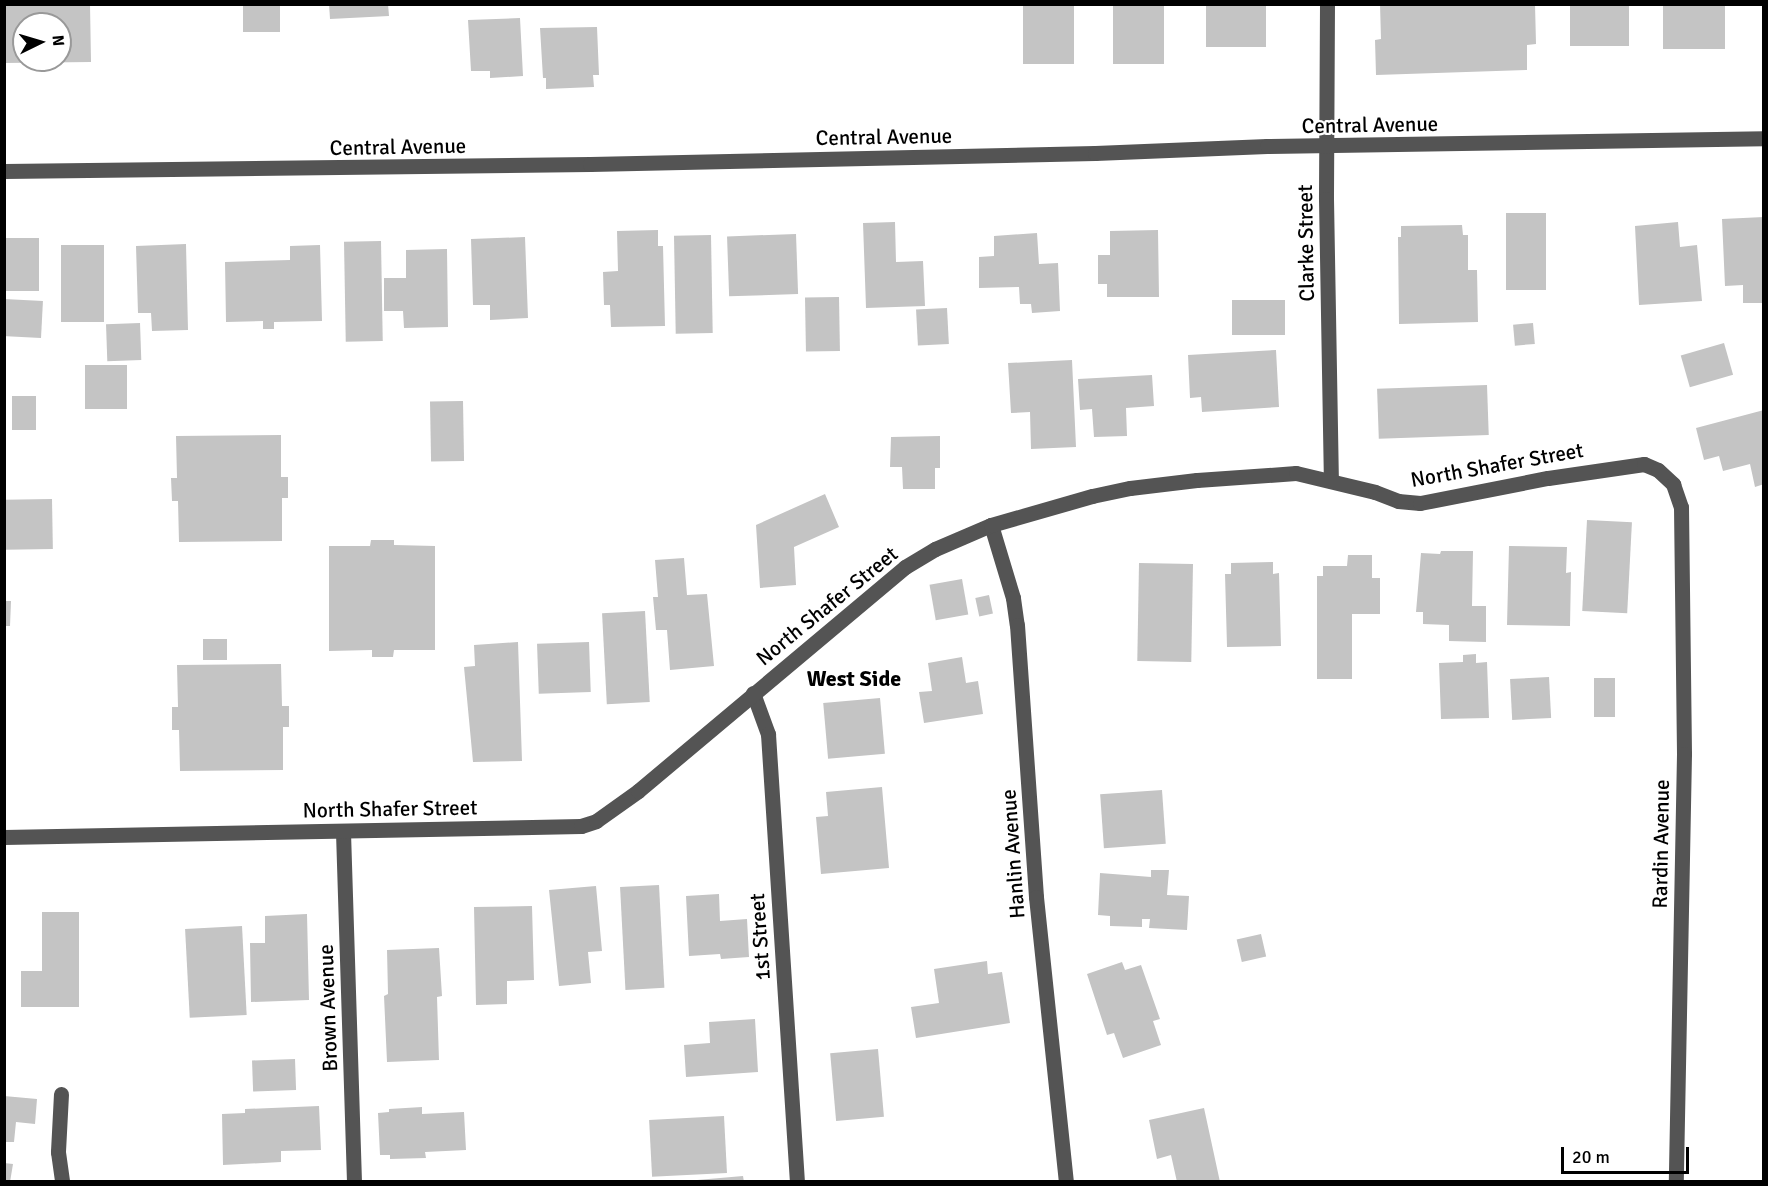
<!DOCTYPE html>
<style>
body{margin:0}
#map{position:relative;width:1768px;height:1186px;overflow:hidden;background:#fff;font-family:Signika,sans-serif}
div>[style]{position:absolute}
.building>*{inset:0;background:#c4c4c4;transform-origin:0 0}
.minor>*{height:15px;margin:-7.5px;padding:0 7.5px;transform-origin:7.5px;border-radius:7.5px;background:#545454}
span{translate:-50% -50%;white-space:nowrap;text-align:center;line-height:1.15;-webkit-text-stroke:4.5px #fff;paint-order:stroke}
.street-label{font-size:21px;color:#000}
.neighbourhood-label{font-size:22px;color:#000;font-weight:700}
.frame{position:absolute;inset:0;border:6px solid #000;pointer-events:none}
.north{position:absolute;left:12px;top:12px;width:60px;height:60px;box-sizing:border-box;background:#fff;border:2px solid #999;border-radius:50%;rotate:85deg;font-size:16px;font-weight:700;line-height:24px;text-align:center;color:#000}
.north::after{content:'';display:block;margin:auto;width:21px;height:27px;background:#000;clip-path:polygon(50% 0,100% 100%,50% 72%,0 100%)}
.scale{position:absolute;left:1561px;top:1147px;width:128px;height:27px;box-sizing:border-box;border:3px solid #000;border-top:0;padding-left:8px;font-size:18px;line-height:21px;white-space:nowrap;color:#000;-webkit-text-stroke:4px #fff;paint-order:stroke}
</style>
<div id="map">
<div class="building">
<i style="clip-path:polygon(evenodd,4px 4px,90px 4px,91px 62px,4px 63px,4px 4px,24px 24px,60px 24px,60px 60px,24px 60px,24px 24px)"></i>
<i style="left:243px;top:4px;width:37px;height:28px"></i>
<i style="clip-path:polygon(329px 4px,388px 4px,389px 16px,330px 19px)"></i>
<i style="left:1023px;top:4px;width:51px;height:60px"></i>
<i style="left:1113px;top:4px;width:51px;height:60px"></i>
<i style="left:1206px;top:4px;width:60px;height:43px"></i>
<i style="clip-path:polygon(1380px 4px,1535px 4px,1536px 44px,1527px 45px,1527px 70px,1376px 75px,1375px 40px,1381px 39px)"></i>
<i style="left:1570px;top:4px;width:59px;height:42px"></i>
<i style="left:1663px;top:4px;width:62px;height:45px"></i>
<i style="clip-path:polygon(520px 18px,523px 76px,490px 78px,490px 71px,471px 71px,468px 20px)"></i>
<i style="clip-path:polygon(597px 27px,599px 75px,593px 75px,594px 87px,546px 89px,546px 78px,543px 78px,540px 28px)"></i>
<i style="left:1506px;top:213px;width:40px;height:77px"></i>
<i style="clip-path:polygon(1764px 217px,1764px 303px,1743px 303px,1743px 285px,1725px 286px,1722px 219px)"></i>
<i style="clip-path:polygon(895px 222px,896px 262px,923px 261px,925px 306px,866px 308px,863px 223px)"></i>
<i style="clip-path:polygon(1678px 222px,1680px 247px,1697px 245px,1702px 301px,1639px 305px,1635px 226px)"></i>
<i style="clip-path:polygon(1462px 225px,1463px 235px,1468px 235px,1468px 270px,1477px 270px,1478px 322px,1399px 324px,1398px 237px,1401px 237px,1401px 226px)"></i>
<i style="clip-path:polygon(658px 230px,658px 246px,663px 246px,665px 326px,611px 327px,610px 305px,604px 305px,603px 272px,618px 271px,617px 231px)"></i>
<i style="clip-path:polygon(1158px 230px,1159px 297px,1107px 297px,1107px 284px,1098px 284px,1098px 255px,1110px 255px,1110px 231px)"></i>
<i style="clip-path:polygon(1037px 233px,1039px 264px,1058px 263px,1060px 311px,1032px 313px,1031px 304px,1020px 304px,1019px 287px,979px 288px,979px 257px,994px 256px,994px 236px)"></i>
<i style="left:796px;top:234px;width:60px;height:69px;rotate:88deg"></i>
<i style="left:711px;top:235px;width:98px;height:37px;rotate:89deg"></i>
<i style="clip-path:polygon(525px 237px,528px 318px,490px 320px,490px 305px,473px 305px,471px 239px)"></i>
<i style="left:4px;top:238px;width:35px;height:53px"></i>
<i style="left:381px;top:241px;width:100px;height:37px;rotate:89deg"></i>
<i style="clip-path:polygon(186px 244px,188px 330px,152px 331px,151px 313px,138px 313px,136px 246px)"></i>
<i style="left:61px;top:245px;width:43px;height:77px"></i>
<i style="clip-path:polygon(320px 245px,322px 321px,274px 322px,274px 329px,263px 329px,263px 321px,226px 322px,225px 262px,290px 260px,290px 246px)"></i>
<i style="clip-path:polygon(447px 249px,448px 327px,404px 328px,403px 311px,384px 311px,384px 278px,406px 278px,406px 250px)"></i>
<i style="left:839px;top:297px;width:54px;height:34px;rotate:89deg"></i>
<i style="left:4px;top:299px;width:39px;height:37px;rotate:3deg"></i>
<i style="left:1232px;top:300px;width:53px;height:35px"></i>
<i style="left:947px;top:308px;width:36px;height:31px;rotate:87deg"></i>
<i style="left:140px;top:323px;width:37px;height:34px;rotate:88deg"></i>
<i style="left:1533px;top:323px;width:21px;height:20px;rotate:85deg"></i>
<i style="left:1724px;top:343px;width:33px;height:45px;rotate:74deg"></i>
<i style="clip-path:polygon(1276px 350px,1279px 407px,1202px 412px,1201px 397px,1190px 398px,1188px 355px)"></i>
<i style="clip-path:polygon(1072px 360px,1076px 447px,1031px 449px,1030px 412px,1011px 413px,1008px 363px)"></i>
<i style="left:127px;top:365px;width:44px;height:42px;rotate:90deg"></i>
<i style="clip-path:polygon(1152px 375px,1154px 406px,1126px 408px,1127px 436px,1094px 437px,1092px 409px,1080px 410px,1078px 379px)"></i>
<i style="left:1487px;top:385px;width:50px;height:110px;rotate:88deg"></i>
<i style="left:12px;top:396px;width:24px;height:34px"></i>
<i style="left:463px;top:401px;width:60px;height:33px;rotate:89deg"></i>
<i style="clip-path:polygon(1764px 410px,1764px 484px,1755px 487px,1750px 464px,1723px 471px,1719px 456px,1704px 460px,1696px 428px)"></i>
<i style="clip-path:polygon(281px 435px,281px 477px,288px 477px,288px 498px,282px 498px,282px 541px,179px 542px,178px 501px,172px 501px,171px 478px,177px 478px,176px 436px)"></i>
<i style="clip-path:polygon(940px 436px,940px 468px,935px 468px,935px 489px,903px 489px,902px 467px,890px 467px,891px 437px)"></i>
<i style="clip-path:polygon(825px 494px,839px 527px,794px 547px,796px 585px,760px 588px,756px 525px)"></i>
<i style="left:52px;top:499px;width:50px;height:48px;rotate:89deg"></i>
<i style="left:1587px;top:520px;width:45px;height:91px;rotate:3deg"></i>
<i style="clip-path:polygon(371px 540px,394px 540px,394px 545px,435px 546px,435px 650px,394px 650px,393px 657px,372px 657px,372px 650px,329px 651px,329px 546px,370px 546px)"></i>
<i style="clip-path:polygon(1509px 546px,1567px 547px,1566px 573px,1571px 572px,1570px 626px,1507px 625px)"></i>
<i style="clip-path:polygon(1441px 551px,1473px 551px,1472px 606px,1486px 606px,1486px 642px,1449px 641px,1449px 625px,1423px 624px,1423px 612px,1416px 612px,1421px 553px,1440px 554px)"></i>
<i style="clip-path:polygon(1348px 555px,1372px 555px,1372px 578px,1380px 578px,1380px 614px,1352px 614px,1352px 679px,1317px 679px,1317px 576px,1323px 576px,1323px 566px,1347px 566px)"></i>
<i style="clip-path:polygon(684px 558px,687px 595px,707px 594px,714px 666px,670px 670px,667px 630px,656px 630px,653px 597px,658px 597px,655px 560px)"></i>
<i style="clip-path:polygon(1273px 562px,1273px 574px,1279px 573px,1281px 646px,1227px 647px,1225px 574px,1231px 574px,1231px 563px)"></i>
<i style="left:1139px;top:563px;width:54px;height:98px;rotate:1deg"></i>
<i style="left:962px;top:579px;width:36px;height:33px;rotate:80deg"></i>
<i style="left:989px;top:595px;width:19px;height:14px;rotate:78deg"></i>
<i style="clip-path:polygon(4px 601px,11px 601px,10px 626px,4px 626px)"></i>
<i style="left:645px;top:611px;width:91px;height:43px;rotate:87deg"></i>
<i style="left:203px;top:639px;width:24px;height:21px"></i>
<i style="clip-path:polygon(518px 642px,522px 761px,473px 762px,464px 667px,475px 666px,474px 645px)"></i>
<i style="left:589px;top:642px;width:50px;height:52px;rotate:88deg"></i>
<i style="clip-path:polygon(1476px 654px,1476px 663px,1487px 662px,1489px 718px,1441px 719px,1439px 663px,1463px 662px,1463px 655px)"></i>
<i style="clip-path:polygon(962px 657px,966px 683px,978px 681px,983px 714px,924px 723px,919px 692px,932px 691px,928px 663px)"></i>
<i style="clip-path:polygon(281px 664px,282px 706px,289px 706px,289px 727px,283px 727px,283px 770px,180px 771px,179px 730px,172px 730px,172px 707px,178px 707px,177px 665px)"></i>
<i style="left:1549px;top:677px;width:41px;height:39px;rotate:87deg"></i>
<i style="left:1594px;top:678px;width:21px;height:39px"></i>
<i style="left:880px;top:698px;width:56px;height:57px;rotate:85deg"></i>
<i style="clip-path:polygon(882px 787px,889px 868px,821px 874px,816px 817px,828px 816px,826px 792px)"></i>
<i style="left:1162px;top:790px;width:54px;height:62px;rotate:86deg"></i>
<i style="clip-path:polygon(1151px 870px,1169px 870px,1167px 895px,1189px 896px,1187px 930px,1149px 928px,1150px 919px,1142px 919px,1142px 927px,1110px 926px,1110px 916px,1098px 915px,1100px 873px,1151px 877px)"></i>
<i style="left:659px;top:885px;width:103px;height:39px;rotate:87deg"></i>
<i style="clip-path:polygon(596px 886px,602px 951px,588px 952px,591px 983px,559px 986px,549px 890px)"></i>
<i style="clip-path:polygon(719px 894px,720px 921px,747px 919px,749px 957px,721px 959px,720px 954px,689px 956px,686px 896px)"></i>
<i style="clip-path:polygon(532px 906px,534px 980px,507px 981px,507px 1004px,476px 1005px,474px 907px)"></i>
<i style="clip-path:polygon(42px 912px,79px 912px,79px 1007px,21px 1007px,21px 971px,42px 971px)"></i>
<i style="clip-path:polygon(307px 914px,309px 1000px,251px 1002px,250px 943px,265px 943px,265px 916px)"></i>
<i style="left:242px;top:926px;width:89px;height:57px;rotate:87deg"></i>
<i style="left:1261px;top:934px;width:23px;height:25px;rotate:77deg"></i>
<i style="clip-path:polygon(439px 948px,442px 996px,437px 997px,439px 1060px,387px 1062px,384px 996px,388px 994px,387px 950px)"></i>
<i style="clip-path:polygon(987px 961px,988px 974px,1002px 972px,1010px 1023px,916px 1038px,911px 1007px,939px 1003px,934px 969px)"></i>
<i style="clip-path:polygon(1122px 962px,1125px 970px,1141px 965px,1160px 1019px,1153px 1021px,1161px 1045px,1123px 1058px,1114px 1033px,1107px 1035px,1087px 974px)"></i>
<i style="clip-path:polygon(755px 1019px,758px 1072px,686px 1077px,684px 1045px,710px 1043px,709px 1022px)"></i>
<i style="left:878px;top:1049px;width:68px;height:48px;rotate:85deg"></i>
<i style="left:295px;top:1059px;width:31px;height:43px;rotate:88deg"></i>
<i style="clip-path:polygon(4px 1096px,37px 1099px,35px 1124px,16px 1122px,14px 1142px,4px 1142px)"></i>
<i style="clip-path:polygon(319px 1106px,321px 1150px,281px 1151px,281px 1162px,223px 1165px,222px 1114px,245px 1113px,245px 1109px)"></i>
<i style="clip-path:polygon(422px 1107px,422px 1114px,464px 1112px,466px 1150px,425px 1152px,426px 1158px,390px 1159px,390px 1155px,380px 1155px,378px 1113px,389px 1112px,389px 1109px)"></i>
<i style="clip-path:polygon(1204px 1108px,1220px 1182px,1177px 1182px,1171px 1155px,1157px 1159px,1149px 1120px)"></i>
<i style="left:724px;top:1116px;width:57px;height:75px;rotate:87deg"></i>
<i style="clip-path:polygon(4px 1163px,13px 1164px,10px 1182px,4px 1182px)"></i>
<i style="clip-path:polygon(743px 1176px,744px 1182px,697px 1182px,697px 1180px)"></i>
</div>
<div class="minor">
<i style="left:1327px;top:4px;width:195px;rotate:90.3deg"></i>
<i style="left:1326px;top:199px;width:282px;rotate:89deg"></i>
<i style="left:4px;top:171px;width:586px;rotate:-0.68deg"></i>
<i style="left:590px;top:164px;width:505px;rotate:-1.25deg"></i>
<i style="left:1095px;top:153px;width:172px;rotate:-2.3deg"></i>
<i style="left:1267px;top:146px;width:497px;rotate:-0.9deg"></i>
<i style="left:991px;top:525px;width:76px;rotate:73.2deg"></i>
<i style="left:1013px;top:598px;width:27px;rotate:82deg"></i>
<i style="left:1017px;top:625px;width:273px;rotate:86deg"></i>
<i style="left:1036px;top:897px;width:287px;rotate:84deg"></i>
<i style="left:753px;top:693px;width:44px;rotate:69.9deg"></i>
<i style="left:768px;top:734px;width:449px;rotate:86.3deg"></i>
<i style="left:343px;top:832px;width:350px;rotate:88.2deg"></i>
<i style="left:4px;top:837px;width:577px;rotate:-1.09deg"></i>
<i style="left:581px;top:826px;width:16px;rotate:-18deg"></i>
<i style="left:596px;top:821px;width:52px;rotate:-35.5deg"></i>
<i style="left:638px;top:791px;width:349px;rotate:-40deg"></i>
<i style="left:905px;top:567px;width:35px;rotate:-31deg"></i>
<i style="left:935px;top:549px;width:61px;rotate:-23.2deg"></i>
<i style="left:991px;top:525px;width:105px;rotate:-16deg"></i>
<i style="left:1092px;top:496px;width:39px;rotate:-12deg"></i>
<i style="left:1130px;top:488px;width:67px;rotate:-6.8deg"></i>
<i style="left:1197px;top:480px;width:99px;rotate:-4deg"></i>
<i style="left:1296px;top:473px;width:81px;rotate:13.5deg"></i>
<i style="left:1375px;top:492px;width:25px;rotate:21deg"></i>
<i style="left:1398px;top:501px;width:22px;rotate:5deg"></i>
<i style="left:1420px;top:503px;width:130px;rotate:-11.1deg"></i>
<i style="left:1548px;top:478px;width:97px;rotate:-8.3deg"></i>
<i style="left:1644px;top:464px;width:15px;rotate:23deg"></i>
<i style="left:1658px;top:470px;width:21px;rotate:43deg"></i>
<i style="left:1673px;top:484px;width:24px;rotate:71deg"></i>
<i style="left:1681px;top:507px;width:247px;rotate:89.3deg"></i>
<i style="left:1684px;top:754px;width:428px;rotate:91.1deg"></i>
<i style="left:61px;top:1094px;width:58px;rotate:93deg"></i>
<i style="left:58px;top:1152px;width:30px;rotate:82deg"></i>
</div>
<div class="street-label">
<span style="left:1370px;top:125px;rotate:-1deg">Central Avenue</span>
<span style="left:884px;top:137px;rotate:-1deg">Central Avenue</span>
<span style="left:398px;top:147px;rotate:-1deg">Central Avenue</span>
<span style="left:1306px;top:243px;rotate:-91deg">Clarke Street</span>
<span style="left:1497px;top:465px;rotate:-10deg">North Shafer Street</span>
<span style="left:827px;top:606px;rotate:-39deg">North Shafer Street</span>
<span style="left:390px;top:809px;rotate:-1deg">North Shafer Street</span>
<span style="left:1661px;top:844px;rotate:-89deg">Rardin Avenue</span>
<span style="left:1013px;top:854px;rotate:-94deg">Hanlin Avenue</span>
<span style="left:760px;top:937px;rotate:-94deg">1st Street</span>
<span style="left:328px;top:1008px;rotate:-92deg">Brown Avenue</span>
</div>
<div class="neighbourhood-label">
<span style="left:854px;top:679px">West Side</span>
</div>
<div class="frame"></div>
<div class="north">N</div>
<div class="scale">20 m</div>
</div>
